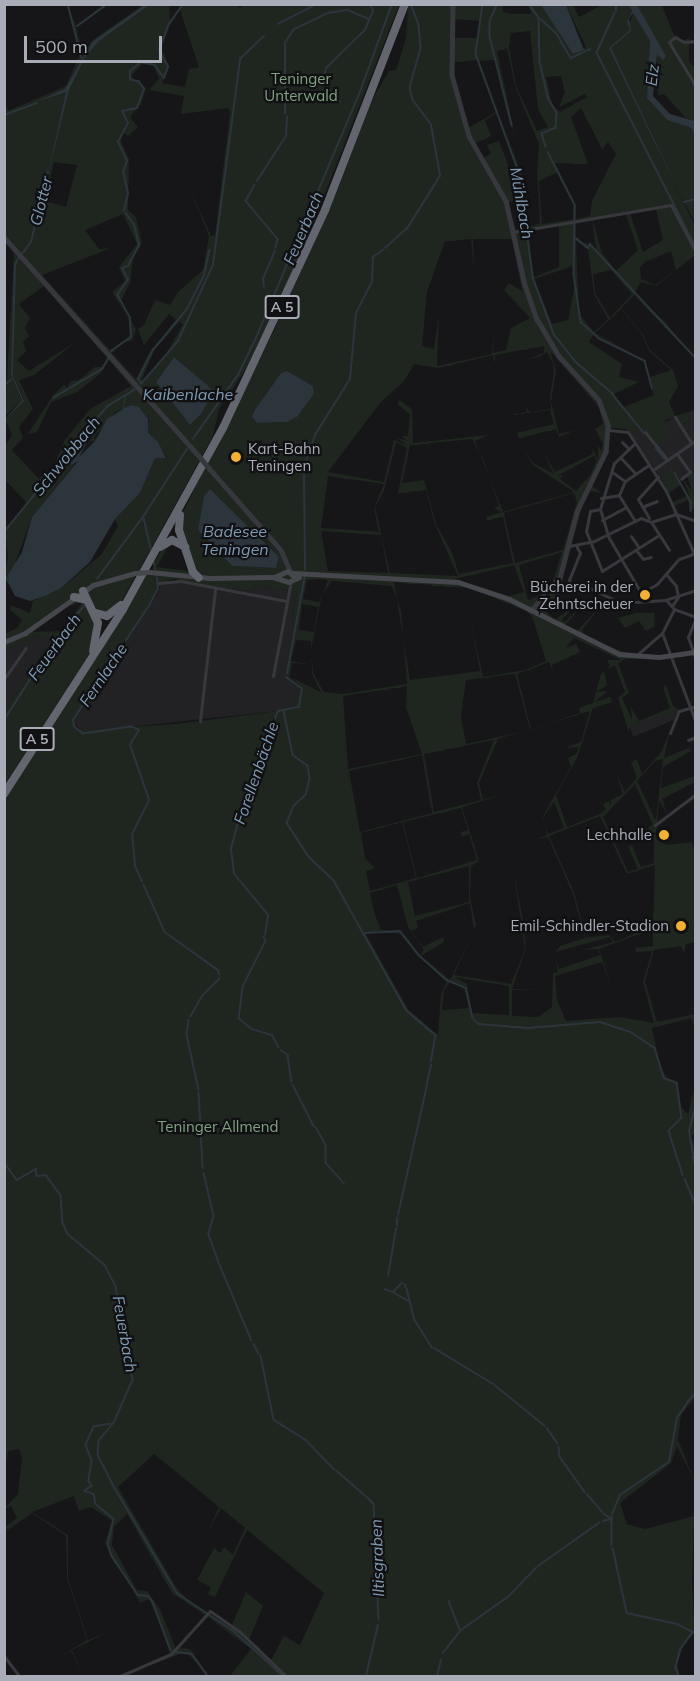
<!DOCTYPE html>
<meta charset="utf-8">
<style>
body{margin:0}
#map{position:relative;width:700px;height:1681px;overflow:hidden;background:#161618;font-family:Mulish,sans-serif}
div>[style]{position:absolute}
.built>*{inset:0;background:#222225}
.green>*{inset:0;background:#1e261f}
.water>*{inset:0;background:#2c353c}
.stream>*{height:1.5px;margin:-0.75px;padding:0 0.75px;transform-origin:0.75px;border-radius:0.75px;background:#2c353c}
.minor>*{height:3px;margin:-1.5px;padding:0 1.5px;transform-origin:1.5px;border-radius:1.5px;background:#37383d}
.tertiary>*{height:4.5px;margin:-2.25px;padding:0 2.25px;transform-origin:2.25px;border-radius:2.25px;background:#37383d}
.secondary>*{height:5px;margin:-2.5px;padding:0 2.5px;transform-origin:2.5px;border-radius:2.5px;background:#45474d}
.motorway>*{height:8px;margin:-4px;padding:0 4px;transform-origin:4px;border-radius:4px;background:#63666e}
.tertiary-bridge>*{height:4.5px;margin:-2.25px;padding:0 2.25px;transform-origin:2.25px;border-radius:2.25px;background:#37383d}
.secondary-bridge>*{height:5px;margin:-2.5px;padding:0 2.5px;transform-origin:2.5px;border-radius:2.5px;background:#45474d}
.dots>*{width:16px;height:16px;translate:-50% -50%;box-sizing:border-box;border:3px solid #111113;border-radius:50%}
span{translate:-50% -50%;white-space:nowrap;text-align:center;line-height:1.15;-webkit-text-stroke:4.5px #111113;paint-order:stroke}
.shield-label span{padding:2px 4px;background:#111113;border:2px solid;border-radius:4px;-webkit-text-stroke-width:0}
.shield-label{font-size:14px;color:#a8adb8;font-weight:700}
.park-label{font-size:15px;color:#7fa381}
.poi-label{font-size:15px;color:#a8adb8}
.left{translate:0 -50%;text-align:left}
.right{translate:-100% -50%;text-align:right}
.water-label{font-size:16px;color:#7f9bb3;font-style:italic}
.frame{position:absolute;inset:0;border:6px solid #a8adb8;pointer-events:none}
.scale{position:absolute;left:24px;top:36px;width:138px;height:27px;box-sizing:border-box;border:3px solid #a8adb8;border-top:0;padding-left:8px;font-size:18px;line-height:21px;white-space:nowrap;color:#a8adb8;-webkit-text-stroke:4px #111113;paint-order:stroke}
</style>
<div id="map">
<div class="built">
<i style="clip-path:polygon(695px 410px,695px 470px,681px 481px,673px 469px,660px 477px,630px 434px,640px 428px,649px 440px,644px 432px,675px 417px,684px 424px,691px 420px,686px 413px)"></i>
<i style="clip-path:polygon(180px 580px,211px 587px,253px 591px,254px 585px,297px 592px,292px 617px,297px 626px,286px 674px,300px 686px,295px 709px,81px 732px,74px 721px,154px 600px,160px 589px,158px 582px)"></i>
<i style="clip-path:polygon(37px 635px,50px 643px,5px 711px,5px 650px)"></i>
<i style="clip-path:polygon(673px 708px,679px 710px,674px 720px,633px 737px,630px 726px)"></i>
</div>
<div class="green">
<i style="clip-path:polygon(evenodd,246px 4px,399px 5px,304px 247px,247px 367px,219px 409px,213px 436px,124px 597px,116px 609px,101px 615px,89px 654px,5px 784px,5px 711px,50px 643px,37px 635px,5px 650px,5px 634px,17px 628px,22px 620px,10px 610px,11px 605px,30px 613px,33px 601px,61px 588px,101px 555px,118px 526px,115px 519px,140px 493px,155px 458px,167px 458px,155px 439px,151px 441px,158px 449px,144px 436px,149px 421px,140px 409px,131px 405px,115px 412px,95px 436px,95px 439px,103px 437px,104px 443px,91px 441px,79px 457px,92px 437px,88px 437px,71px 460px,78px 460px,32px 517px,8px 583px,6px 574px,5px 577px,8px 556px,5px 530px,27px 503px,5px 480px,5px 446px,12px 435px,5px 419px,24px 400px,13px 376px,15px 259px,11px 375px,22px 400px,5px 416px,14px 252px,5px 243px,4px 102px,8px 111px,66px 86px,80px 54px,67px 5px,76px 26px,108px 5px,76px 28px,83px 54px,93px 40px,143px 5px,169px 5px,170px 21px,182px 5px,236px 5px,240px 8px,246px 4px,180px 10px,199px 67px,189px 69px,185px 87px,162px 83px,169px 65px,161px 48px,170px 24px,180px 10px,246px 4px,142px 64px,154px 66px,159px 79px,149px 90px,184px 96px,181px 114px,229px 108px,230px 113px,215px 235px,211px 236px,188px 184px,209px 236px,203px 270px,178px 292px,170px 305px,155px 300px,144px 325px,138px 329px,144px 345px,169px 314px,176px 320px,149px 353px,136px 379px,112px 353px,124px 342px,132px 341px,136px 329px,120px 303px,130px 283px,133px 258px,142px 243px,136px 217px,128px 210px,129px 159px,121px 141px,123px 133px,128px 136px,138px 127px,130px 117px,141px 104px,146px 88px,131px 76px,142px 64px,246px 4px,54px 162px,77px 165px,66px 207px,45px 201px,54px 162px,246px 4px,123px 214px,137px 244px,119px 267px,125px 281px,112px 292px,128px 317px,130px 336px,110px 350px,42px 275px,111px 248px,99px 249px,85px 230px,123px 214px,246px 4px,44px 286px,107px 358px,103px 367px,95px 367px,79px 380px,71px 381px,67px 388px,64px 385px,54px 394px,28px 434px,37px 432px,51px 402px,77px 392px,101px 373px,109px 360px,131px 386px,90px 409px,65px 440px,52px 470px,39px 479px,12px 450px,23px 438px,19px 427px,33px 409px,19px 380px,34px 375px,76px 342px,29px 371px,17px 360px,26px 351px,23px 342px,29px 336px,25px 328px,30px 318px,19px 304px,44px 286px,246px 4px,179px 322px,183px 324px,162px 361px,141px 381px,155px 349px,179px 322px,246px 4px,174px 357px,213px 391px,201px 414px,190px 425px,156px 382px,174px 357px,246px 4px,83px 602px,61px 631px,32px 632px,65px 607px,83px 602px)"></i>
<i style="clip-path:polygon(evenodd,408px 5px,502px 5px,503px 12px,510px 14px,531px 14px,529px 5px,541px 5px,574px 54px,586px 47px,566px 5px,573px 5px,579px 17px,602px 5px,629px 5px,632px 11px,628px 19px,629px 27px,633px 13px,650px 41px,647px 98px,667px 120px,696px 129px,695px 223px,656px 147px,695px 226px,695px 255px,656px 286px,641px 282px,634px 294px,665px 322px,695px 359px,634px 295px,621px 308px,642px 333px,650px 350px,673px 370px,678px 386px,669px 402px,675px 416px,686px 413px,691px 420px,681px 425px,675px 417px,665px 420px,670px 434px,658px 445px,640px 429px,630px 434px,627px 429px,611px 428px,608px 450px,592px 486px,602px 493px,589px 491px,584px 499px,565px 570px,557px 587px,571px 588px,542px 608px,555px 620px,575px 605px,562px 620px,564px 622px,579px 609px,565px 625px,577px 631px,598px 609px,582px 630px,587px 638px,630px 654px,657px 656px,659px 659px,625px 659px,618px 663px,629px 693px,622px 698px,632px 720px,631px 707px,639px 721px,670px 708px,663px 687px,666px 685px,673px 706px,678px 709px,630px 726px,629px 733px,618px 697px,625px 692px,615px 665px,604px 671px,607px 685px,597px 692px,608px 691px,595px 702px,610px 697px,612px 702px,593px 708px,577px 758px,556px 795px,567px 827px,600px 814px,606px 809px,603px 804px,609px 801px,611px 805px,611px 800px,623px 794px,616px 773px,625px 792px,637px 778px,631px 762px,637px 759px,642px 774px,662px 751px,670px 730px,664px 758px,689px 748px,691px 751px,663px 767px,661px 788px,695px 776px,695px 782px,662px 799px,667px 814px,659px 800px,656px 833px,666px 845px,692px 842px,696px 855px,695px 942px,686px 944px,684px 953px,681px 946px,654px 950px,645px 981px,657px 1022px,695px 1014px,694px 1026px,692px 1018px,652px 1028px,660px 1066px,667px 1078px,678px 1082px,681px 1107px,688px 1114px,695px 1086px,695px 1133px,691px 1136px,696px 1150px,696px 1396px,681px 1415px,678px 1440px,695px 1482px,677px 1446px,671px 1463px,620px 1503px,627px 1524px,645px 1529px,694px 1516px,695px 1486px,692px 1585px,695px 1632px,683px 1646px,677px 1664px,680px 1676px,230px 1676px,251px 1649px,207px 1616px,180px 1648px,190px 1649px,209px 1676px,186px 1652px,119px 1676px,172px 1652px,149px 1599px,140px 1603px,121px 1568px,114px 1563px,105px 1543px,112px 1521px,91px 1507px,79px 1511px,74px 1496px,32px 1512px,68px 1535px,68px 1579px,88px 1640px,106px 1633px,72px 1650px,83px 1676px,71px 1651px,61px 1656px,87px 1640px,67px 1579px,66px 1536px,32px 1513px,8px 1530px,5px 1527px,17px 1518px,11px 1506px,4px 1509px,18px 1494px,22px 1458px,19px 1449px,8px 1451px,5px 1469px,5px 798px,146px 576px,164px 572px,154px 570px,153px 564px,165px 545px,170px 543px,157px 567px,188px 571px,181px 516px,206px 466px,210px 467px,207px 463px,275px 329px,373px 98px,389px 71px,396px 70px,406px 38px,408px 5px,454px 19px,480px 21px,478px 38px,454px 38px,454px 19px,408px 5px,530px 31px,538px 109px,548px 127px,537px 131px,516px 86px,509px 48px,511px 33px,530px 31px,408px 5px,507px 48px,515px 86px,539px 144px,537px 172px,540px 223px,527px 228px,521px 173px,479px 61px,495px 60px,517px 145px,497px 51px,507px 48px,408px 5px,477px 60px,498px 111px,468px 128px,455px 86px,452px 62px,477px 60px,408px 5px,561px 76px,565px 92px,559px 107px,585px 94px,587px 97px,560px 112px,552px 104px,546px 77px,561px 76px,408px 5px,581px 108px,602px 149px,608px 142px,616px 154px,592px 201px,590px 216px,576px 219px,576px 205px,555px 163px,588px 164px,571px 117px,581px 108px,408px 5px,498px 112px,520px 175px,526px 228px,516px 230px,508px 203px,516px 199px,512px 175px,499px 141px,487px 145px,491px 154px,483px 158px,474px 144px,491px 136px,485px 120px,498px 112px,408px 5px,558px 172px,574px 205px,575px 219px,542px 224px,539px 181px,558px 172px,408px 5px,656px 209px,663px 240px,643px 252px,630px 213px,656px 209px,408px 5px,626px 214px,638px 250px,616px 271px,602px 253px,592px 218px,626px 214px,408px 5px,592px 218px,596px 249px,576px 238px,576px 221px,592px 218px,408px 5px,559px 224px,559px 267px,534px 277px,527px 230px,559px 224px,408px 5px,471px 239px,474px 271px,473px 239px,512px 239px,522px 291px,509px 283px,504px 290px,530px 318px,511px 328px,506px 350px,493px 353px,494px 330px,492px 354px,437px 366px,439px 315px,434px 349px,422px 346px,427px 292px,445px 241px,471px 239px,408px 5px,576px 241px,588px 249px,594px 294px,608px 319px,594px 332px,579px 314px,576px 241px,408px 5px,671px 251px,676px 270px,655px 285px,641px 279px,640px 267px,645px 262px,671px 251px,408px 5px,573px 266px,574px 290px,568px 320px,552px 324px,534px 279px,573px 266px,408px 5px,611px 270px,632px 294px,610px 318px,595px 293px,593px 274px,611px 270px,408px 5px,621px 309px,641px 333px,649px 351px,671px 370px,650px 377px,644px 360px,595px 333px,621px 309px,408px 5px,594px 334px,644px 362px,654px 395px,624px 407px,614px 394px,639px 382px,619px 377px,622px 364px,589px 342px,594px 334px,408px 5px,544px 346px,544px 353px,528px 359px,539px 357px,547px 352px,553px 363px,554px 371px,550px 397px,551px 409px,530px 412px,526px 407px,527px 412px,511px 415px,550px 410px,554px 424px,517px 433px,519px 438px,556px 429px,559px 437px,576px 430px,559px 434px,551px 402px,556px 371px,550px 351px,599px 407px,603px 424px,595px 429px,603px 444px,601px 451px,598px 445px,598px 459px,592px 449px,593px 454px,555px 472px,541px 448px,554px 474px,533px 463px,522px 448px,532px 464px,574px 492px,503px 512px,475px 441px,489px 435px,413px 443px,412px 409px,400px 400px,397px 404px,410px 414px,408px 436px,402px 436px,407px 441px,395px 437px,407px 445px,394px 440px,384px 482px,328px 472px,380px 403px,404px 381px,414px 364px,438px 368px,493px 355px,495px 364px,495px 355px,544px 346px,408px 5px,287px 371px,313px 386px,314px 394px,297px 417px,287px 422px,257px 423px,252px 417px,254px 411px,281px 373px,287px 371px,408px 5px,472px 439px,484px 461px,499px 506px,494px 508px,502px 512px,486px 517px,487px 520px,503px 517px,513px 563px,459px 574px,451px 551px,436px 524px,424px 480px,402px 483px,410px 445px,472px 439px,408px 5px,396px 442px,407px 448px,398px 493px,426px 490px,434px 522px,458px 576px,390px 573px,375px 507px,384px 491px,396px 442px,408px 5px,594px 456px,597px 460px,591px 474px,576px 491px,560px 479px,563px 475px,557px 476px,594px 456px,408px 5px,328px 476px,384px 484px,374px 508px,379px 532px,321px 528px,328px 476px,408px 5px,210px 489px,279px 557px,276px 568px,232px 566px,198px 530px,204px 496px,210px 489px,408px 5px,574px 493px,577px 502px,563px 550px,515px 563px,504px 513px,574px 493px,408px 5px,321px 531px,381px 535px,388px 573px,328px 571px,321px 531px,408px 5px,562px 552px,552px 584px,543px 594px,528px 600px,519px 565px,562px 552px,408px 5px,514px 565px,524px 592px,509px 596px,455px 579px,514px 565px,408px 5px,175px 579px,211px 587px,253px 591px,254px 585px,297px 592px,292px 618px,297px 626px,286px 674px,290px 677px,292px 663px,309px 664px,291px 661px,296px 640px,311px 641px,312px 674px,321px 692px,292px 678px,300px 686px,294px 709px,176px 724px,78px 730px,74px 721px,154px 600px,159px 582px,175px 579px,408px 5px,325px 579px,328px 581px,319px 602px,303px 599px,307px 580px,325px 579px,408px 5px,332px 581px,392px 586px,401px 611px,407px 684px,343px 694px,324px 692px,313px 673px,311px 650px,322px 594px,332px 581px,408px 5px,394px 582px,470px 588px,526px 611px,532px 616px,546px 661px,525px 670px,483px 677px,470px 618px,480px 671px,410px 680px,394px 582px,408px 5px,302px 604px,318px 607px,314px 632px,299px 630px,302px 604px,408px 5px,574px 638px,621px 660px,607px 660px,610px 666px,601px 674px,593px 703px,579px 708px,580px 713px,531px 729px,517px 674px,549px 662px,553px 671px,552px 665px,580px 652px,576px 644px,565px 648px,574px 638px,408px 5px,515px 674px,530px 730px,466px 744px,461px 716px,466px 680px,515px 674px,408px 5px,407px 686px,406px 708px,422px 754px,348px 769px,343px 696px,407px 686px,408px 5px,590px 711px,581px 742px,565px 748px,579px 747px,576px 754px,568px 758px,571px 767px,543px 816px,547px 835px,537px 839px,548px 837px,573px 894px,585px 938px,560px 946px,555px 952px,610px 937px,613px 942px,583px 950px,598px 949px,600px 955px,559px 969px,556px 959px,558px 972px,553px 973px,552px 1007px,538px 1017px,512px 1016px,512px 990px,543px 990px,512px 989px,526px 948px,523px 921px,513px 867px,525px 949px,511px 984px,454px 975px,476px 925px,470px 898px,471px 866px,479px 861px,462px 807px,489px 799px,498px 795px,483px 800px,479px 783px,498px 739px,590px 711px,408px 5px,494px 740px,477px 783px,481px 800px,434px 812px,424px 754px,494px 740px,408px 5px,422px 755px,432px 813px,360px 832px,349px 771px,422px 755px,408px 5px,663px 759px,656px 819px,655px 819px,637px 781px,655px 761px,663px 759px,408px 5px,635px 784px,653px 825px,648px 827px,654px 841px,654px 863px,641px 867px,632px 845px,628px 846px,638px 869px,628px 872px,603px 817px,635px 784px,408px 5px,554px 801px,564px 828px,548px 834px,543px 818px,554px 801px,408px 5px,461px 808px,468px 830px,461px 832px,462px 836px,469px 834px,477px 860px,417px 878px,403px 822px,461px 808px,408px 5px,600px 816px,627px 874px,655px 865px,653px 926px,615px 942px,609px 935px,586px 938px,574px 892px,549px 836px,600px 816px,408px 5px,402px 822px,416px 878px,370px 891px,366px 871px,375px 868px,365px 858px,361px 833px,402px 822px,408px 5px,469px 866px,469px 902px,415px 916px,408px 882px,469px 866px,408px 5px,397px 885px,408px 927px,424px 950px,420px 955px,401px 930px,381px 930px,375px 915px,370px 893px,397px 885px,408px 5px,470px 903px,474px 930px,450px 980px,421px 956px,444px 942px,443px 937px,423px 947px,411px 931px,418px 928px,416px 921px,470px 903px,408px 5px,653px 929px,653px 946px,635px 948px,636px 952px,652px 951px,643px 982px,654px 1023px,620px 1017px,566px 1021px,557px 1000px,555px 976px,602px 962px,614px 994px,599px 949px,653px 929px,408px 5px,380px 931px,401px 934px,417px 955px,447px 982px,441px 994px,438px 1035px,408px 1009px,366px 934px,380px 931px,408px 5px,454px 977px,509px 986px,509px 1015px,472px 1013px,467px 984px,454px 977px,408px 5px,450px 982px,465px 988px,469px 1008px,442px 1010px,444px 990px,450px 982px,408px 5px,154px 1454px,219px 1507px,207px 1534px,221px 1508px,245px 1528px,233px 1555px,224px 1547px,220px 1553px,214px 1548px,197px 1580px,211px 1587px,208px 1594px,215px 1597px,247px 1530px,324px 1593px,300px 1645px,284px 1636px,270px 1662px,238px 1632px,188px 1601px,176px 1587px,118px 1487px,154px 1454px,408px 5px,127px 1514px,172px 1593px,205px 1615px,176px 1649px,160px 1609px,147px 1591px,137px 1590px,112px 1545px,114px 1527px,127px 1514px)"></i>
<i style="clip-path:polygon(637px 5px,662px 6px,675px 37px,682px 41px,689px 38px,689px 62px,695px 68px,695px 121px,686px 118px,664px 94px,658px 95px,657px 55px,665px 60px,666px 56px)"></i>
<i style="clip-path:polygon(673px 468px,690px 497px,683px 479px,692px 491px,687px 476px,693px 471px,695px 475px,695px 507px,691px 511px,688px 500px,674px 506px,673px 502px,687px 496px,682px 484px,669px 493px,660px 477px)"></i>
<i style="clip-path:polygon(637px 613px,654px 613px,655px 626px,646px 631px,639px 621px,625px 628px,618px 618px)"></i>
<i style="clip-path:polygon(246px 1592px,263px 1606px,249px 1640px,232px 1625px)"></i>
</div>
<div class="water">
<i style="clip-path:polygon(146px 4px,149px 5px,99px 41px,85px 57px,69px 90px,48px 174px,66px 92px,36px 102px,65px 89px,92px 42px)"></i>
<i style="clip-path:polygon(541px 5px,566px 5px,584px 50px,573px 54px)"></i>
<i style="clip-path:polygon(629px 5px,637px 5px,666px 56px,664px 60px,657px 55px,653px 96px,670px 114px,695px 121px,695px 129px,667px 120px,647px 98px,650px 41px,633px 13px,629px 19px,631px 30px,630px 32px,611px 48px,695px 226px,609px 48px,630px 30px,627px 22px,632px 11px)"></i>
<i style="clip-path:polygon(23px 250px,16px 265px,13px 376px,24px 401px,5px 419px,22px 400px,11px 375px,14px 263px)"></i>
<i style="clip-path:polygon(174px 357px,214px 391px,201px 414px,190px 425px,156px 382px)"></i>
<i style="clip-path:polygon(287px 371px,313px 386px,314px 394px,297px 417px,287px 422px,257px 423px,252px 417px,254px 411px,281px 373px)"></i>
<i style="clip-path:polygon(134px 388px,136px 390px,126px 396px,124px 408px,131px 405px,139px 407px,148px 419px,148px 433px,158px 442px,166px 458px,155px 458px,140px 493px,115px 519px,90px 562px,61px 588px,45px 596px,30px 601px,15px 596px,5px 577px,6px 574px,9px 583px,8px 575px,22px 552px,32px 517px,78px 461px,71px 465px,69px 461px,75px 454px,90px 436px,79px 457px,95px 441px,107px 419px,123px 409px,125px 395px)"></i>
<i style="clip-path:polygon(210px 489px,279px 557px,276px 568px,232px 566px,198px 530px,204px 496px)"></i>
</div>
<div class="stream">
<i style="left:68px;top:4px;width:56px;rotate:75.5deg"></i>
<i style="left:411px;top:4px;width:22px;rotate:69deg"></i>
<i style="left:419px;top:25px;width:23px;rotate:85deg"></i>
<i style="left:421px;top:48px;width:41px;rotate:105.4deg"></i>
<i style="left:410px;top:88px;width:12px;rotate:76deg"></i>
<i style="left:413px;top:100px;width:30px;rotate:53deg"></i>
<i style="left:483px;top:4px;width:50px;rotate:98deg"></i>
<i style="left:476px;top:54px;width:129px;rotate:70deg"></i>
<i style="left:520px;top:175px;width:103px;rotate:82.7deg"></i>
<i style="left:533px;top:277px;width:61px;rotate:69.8deg"></i>
<i style="left:554px;top:334px;width:34px;rotate:52deg"></i>
<i style="left:529px;top:4px;width:17px;rotate:54deg"></i>
<i style="left:539px;top:18px;width:44px;rotate:88.7deg"></i>
<i style="left:540px;top:62px;width:37px;rotate:77deg"></i>
<i style="left:548px;top:98px;width:17px;rotate:59deg"></i>
<i style="left:557px;top:113px;width:15px;rotate:94deg"></i>
<i style="left:556px;top:128px;width:15px;rotate:157deg"></i>
<i style="left:542px;top:134px;width:13px;rotate:72deg"></i>
<i style="left:616px;top:11px;width:7px;rotate:-90deg"></i>
<i style="left:615px;top:13px;width:44px;rotate:114.2deg"></i>
<i style="left:597px;top:53px;width:218px;rotate:63deg"></i>
<i style="left:541px;top:19px;width:22px;rotate:43deg"></i>
<i style="left:557px;top:34px;width:28px;rotate:60deg"></i>
<i style="left:571px;top:58px;width:21px;rotate:-25deg"></i>
<i style="left:490px;top:20px;width:17px;rotate:-66deg"></i>
<i style="left:490px;top:22px;width:15px;rotate:90deg"></i>
<i style="left:490px;top:37px;width:91px;rotate:76deg"></i>
<i style="left:278px;top:24px;width:44px;rotate:-27.1deg"></i>
<i style="left:77px;top:26px;width:37px;rotate:-36deg"></i>
<i style="left:340px;top:102px;width:8px;rotate:-157deg"></i>
<i style="left:333px;top:99px;width:24px;rotate:-112deg"></i>
<i style="left:324px;top:77px;width:9px;rotate:-77deg"></i>
<i style="left:326px;top:68px;width:54px;rotate:-44.3deg"></i>
<i style="left:365px;top:30px;width:21px;rotate:-67deg"></i>
<i style="left:373px;top:11px;width:8px;rotate:-113deg"></i>
<i style="left:285px;top:114px;width:71px;rotate:-90deg"></i>
<i style="left:285px;top:43px;width:15px;rotate:-58deg"></i>
<i style="left:293px;top:30px;width:39px;rotate:-26deg"></i>
<i style="left:328px;top:13px;width:20px;rotate:-9deg"></i>
<i style="left:348px;top:10px;width:23px;rotate:23deg"></i>
<i style="left:4px;top:115px;width:35px;rotate:-20deg"></i>
<i style="left:692px;top:126px;width:9px;rotate:63deg"></i>
<i style="left:548px;top:152px;width:59px;rotate:63deg"></i>
<i style="left:575px;top:205px;width:69px;rotate:90.8deg"></i>
<i style="left:574px;top:274px;width:49px;rotate:81.7deg"></i>
<i style="left:581px;top:322px;width:25px;rotate:42deg"></i>
<i style="left:600px;top:339px;width:50px;rotate:26.1deg"></i>
<i style="left:645px;top:361px;width:28px;rotate:75deg"></i>
<i style="left:257px;top:181px;width:54px;rotate:-57.2deg"></i>
<i style="left:286px;top:136px;width:19px;rotate:-87deg"></i>
<i style="left:255px;top:185px;width:18px;rotate:119deg"></i>
<i style="left:246px;top:201px;width:50px;rotate:49.9deg"></i>
<i style="left:278px;top:239px;width:9px;rotate:103deg"></i>
<i style="left:684px;top:202px;width:12px;rotate:-14deg"></i>
<i style="left:124px;top:211px;width:18px;rotate:-77deg"></i>
<i style="left:128px;top:193px;width:22px;rotate:-103deg"></i>
<i style="left:123px;top:172px;width:12px;rotate:-70deg"></i>
<i style="left:127px;top:161px;width:21px;rotate:-115deg"></i>
<i style="left:118px;top:142px;width:21px;rotate:-62deg"></i>
<i style="left:128px;top:123px;width:13px;rotate:-117deg"></i>
<i style="left:122px;top:111px;width:15px;rotate:-11deg"></i>
<i style="left:137px;top:108px;width:20px;rotate:-70deg"></i>
<i style="left:144px;top:89px;width:9px;rotate:-126deg"></i>
<i style="left:139px;top:82px;width:9px;rotate:-167deg"></i>
<i style="left:130px;top:80px;width:9px;rotate:-90deg"></i>
<i style="left:130px;top:71px;width:14px;rotate:-39deg"></i>
<i style="left:141px;top:62px;width:14px;rotate:12deg"></i>
<i style="left:155px;top:65px;width:16px;rotate:55deg"></i>
<i style="left:164px;top:78px;width:12px;rotate:-70deg"></i>
<i style="left:168px;top:67px;width:18px;rotate:-119deg"></i>
<i style="left:159px;top:51px;width:29px;rotate:-70deg"></i>
<i style="left:169px;top:24px;width:24px;rotate:-55deg"></i>
<i style="left:576px;top:238px;width:16px;rotate:40deg"></i>
<i style="left:588px;top:248px;width:4px;rotate:-63deg"></i>
<i style="left:590px;top:244px;width:156px;rotate:47.1deg"></i>
<i style="left:385px;top:248px;width:31px;rotate:-42deg"></i>
<i style="left:408px;top:227px;width:60px;rotate:-57.9deg"></i>
<i style="left:440px;top:176px;width:52px;rotate:-100deg"></i>
<i style="left:23px;top:253px;width:14px;rotate:-54deg"></i>
<i style="left:31px;top:242px;width:72px;rotate:-76.3deg"></i>
<i style="left:264px;top:287px;width:8px;rotate:-97deg"></i>
<i style="left:263px;top:279px;width:30px;rotate:-67deg"></i>
<i style="left:111px;top:351px;width:24px;rotate:-35deg"></i>
<i style="left:131px;top:337px;width:19px;rotate:-93deg"></i>
<i style="left:130px;top:318px;width:26px;rotate:-119deg"></i>
<i style="left:117px;top:295px;width:19px;rotate:-54deg"></i>
<i style="left:128px;top:280px;width:13px;rotate:-117deg"></i>
<i style="left:122px;top:268px;width:6px;rotate:-18deg"></i>
<i style="left:128px;top:266px;width:24px;rotate:-62deg"></i>
<i style="left:139px;top:245px;width:21px;rotate:-104deg"></i>
<i style="left:134px;top:225px;width:14px;rotate:-126deg"></i>
<i style="left:576px;top:362px;width:48px;rotate:40.7deg"></i>
<i style="left:141px;top:383px;width:5px;rotate:-127deg"></i>
<i style="left:138px;top:379px;width:33px;rotate:-63deg"></i>
<i style="left:153px;top:350px;width:53px;rotate:-50.3deg"></i>
<i style="left:187px;top:309px;width:38px;rotate:-63deg"></i>
<i style="left:204px;top:275px;width:25px;rotate:-78deg"></i>
<i style="left:141px;top:384px;width:57px;rotate:-49.3deg"></i>
<i style="left:178px;top:341px;width:84px;rotate:-65.3deg"></i>
<i style="left:213px;top:265px;width:208px;rotate:-82.5deg"></i>
<i style="left:240px;top:59px;width:33px;rotate:-44deg"></i>
<i style="left:4px;top:385px;width:9px;rotate:-36deg"></i>
<i style="left:613px;top:394px;width:7px;rotate:56deg"></i>
<i style="left:53px;top:398px;width:57px;rotate:-30.6deg"></i>
<i style="left:102px;top:369px;width:12px;rotate:-59deg"></i>
<i style="left:618px;top:401px;width:14px;rotate:51deg"></i>
<i style="left:628px;top:413px;width:11px;rotate:52deg"></i>
<i style="left:636px;top:423px;width:13px;rotate:51deg"></i>
<i style="left:193px;top:439px;width:78px;rotate:-54.9deg"></i>
<i style="left:238px;top:375px;width:41px;rotate:-64.1deg"></i>
<i style="left:256px;top:338px;width:262px;rotate:-67.1deg"></i>
<i style="left:358px;top:97px;width:99px;rotate:-69.9deg"></i>
<i style="left:656px;top:448px;width:14px;rotate:51deg"></i>
<i style="left:675px;top:473px;width:33px;rotate:61deg"></i>
<i style="left:691px;top:502px;width:9px;rotate:90deg"></i>
<i style="left:144px;top:518px;width:31px;rotate:77deg"></i>
<i style="left:4px;top:532px;width:141px;rotate:-50.8deg"></i>
<i style="left:93px;top:423px;width:23px;rotate:-49deg"></i>
<i style="left:108px;top:406px;width:22px;rotate:-32deg"></i>
<i style="left:154px;top:562px;width:3px;rotate:72deg"></i>
<i style="left:155px;top:568px;width:1px;rotate:90deg"></i>
<i style="left:305px;top:570px;width:103px;rotate:-90.6deg"></i>
<i style="left:304px;top:467px;width:34px;rotate:-71deg"></i>
<i style="left:315px;top:435px;width:66px;rotate:-58deg"></i>
<i style="left:350px;top:379px;width:66px;rotate:-84.8deg"></i>
<i style="left:356px;top:313px;width:35px;rotate:-63deg"></i>
<i style="left:372px;top:282px;width:25px;rotate:-88deg"></i>
<i style="left:373px;top:257px;width:12px;rotate:-35deg"></i>
<i style="left:97px;top:579px;width:77px;rotate:-53.4deg"></i>
<i style="left:143px;top:517px;width:81px;rotate:-57.1deg"></i>
<i style="left:287px;top:674px;width:101px;rotate:-79.7deg"></i>
<i style="left:284px;top:711px;width:45px;rotate:78.4deg"></i>
<i style="left:293px;top:755px;width:19px;rotate:36deg"></i>
<i style="left:308px;top:766px;width:13px;rotate:81deg"></i>
<i style="left:310px;top:779px;width:16px;rotate:104deg"></i>
<i style="left:306px;top:795px;width:16px;rotate:137deg"></i>
<i style="left:294px;top:806px;width:18px;rotate:112deg"></i>
<i style="left:287px;top:823px;width:40px;rotate:57.1deg"></i>
<i style="left:309px;top:857px;width:33px;rotate:43deg"></i>
<i style="left:333px;top:879px;width:151px;rotate:60.7deg"></i>
<i style="left:407px;top:1011px;width:38px;rotate:40deg"></i>
<i style="left:436px;top:1035px;width:27px;rotate:100deg"></i>
<i style="left:4px;top:720px;width:96px;rotate:-57.3deg"></i>
<i style="left:56px;top:639px;width:45px;rotate:-49.5deg"></i>
<i style="left:142px;top:882px;width:17px;rotate:-114deg"></i>
<i style="left:135px;top:866px;width:32px;rotate:-95deg"></i>
<i style="left:132px;top:834px;width:38px;rotate:-63deg"></i>
<i style="left:149px;top:800px;width:58px;rotate:-109.1deg"></i>
<i style="left:130px;top:745px;width:17px;rotate:-59deg"></i>
<i style="left:139px;top:730px;width:9px;rotate:-159deg"></i>
<i style="left:131px;top:727px;width:49px;rotate:171.7deg"></i>
<i style="left:83px;top:734px;width:11px;rotate:-142deg"></i>
<i style="left:74px;top:727px;width:7px;rotate:-98deg"></i>
<i style="left:73px;top:720px;width:139px;rotate:-56.4deg"></i>
<i style="left:150px;top:604px;width:17px;rotate:-62deg"></i>
<i style="left:158px;top:589px;width:11px;rotate:-95deg"></i>
<i style="left:144px;top:885px;width:51px;rotate:65.9deg"></i>
<i style="left:165px;top:932px;width:65px;rotate:35.6deg"></i>
<i style="left:218px;top:970px;width:5px;rotate:68deg"></i>
<i style="left:365px;top:933px;width:35px;rotate:-3deg"></i>
<i style="left:400px;top:931px;width:31px;rotate:52deg"></i>
<i style="left:265px;top:935px;width:20px;rotate:-81deg"></i>
<i style="left:268px;top:915px;width:53px;rotate:-129.7deg"></i>
<i style="left:234px;top:874px;width:25px;rotate:-97deg"></i>
<i style="left:231px;top:849px;width:58px;rotate:-75deg"></i>
<i style="left:246px;top:793px;width:88px;rotate:-68.7deg"></i>
<i style="left:278px;top:711px;width:21px;rotate:-11deg"></i>
<i style="left:299px;top:707px;width:18px;rotate:-81deg"></i>
<i style="left:302px;top:689px;width:19px;rotate:-144deg"></i>
<i style="left:264px;top:937px;width:2px;rotate:63deg"></i>
<i style="left:266px;top:941px;width:51px;rotate:116.6deg"></i>
<i style="left:243px;top:987px;width:31px;rotate:97deg"></i>
<i style="left:239px;top:1018px;width:17px;rotate:40deg"></i>
<i style="left:252px;top:1029px;width:21px;rotate:17deg"></i>
<i style="left:272px;top:1035px;width:14px;rotate:60deg"></i>
<i style="left:420px;top:956px;width:36px;rotate:42deg"></i>
<i style="left:447px;top:980px;width:21px;rotate:23deg"></i>
<i style="left:466px;top:988px;width:31px;rotate:77deg"></i>
<i style="left:190px;top:1017px;width:24px;rotate:-60deg"></i>
<i style="left:202px;top:996px;width:25px;rotate:-45deg"></i>
<i style="left:189px;top:1020px;width:15px;rotate:98deg"></i>
<i style="left:187px;top:1035px;width:56px;rotate:77.7deg"></i>
<i style="left:474px;top:1020px;width:6px;rotate:39deg"></i>
<i style="left:479px;top:1024px;width:49px;rotate:4.7deg"></i>
<i style="left:528px;top:1028px;width:72px;rotate:-4.8deg"></i>
<i style="left:600px;top:1022px;width:33px;rotate:18deg"></i>
<i style="left:631px;top:1032px;width:29px;rotate:34deg"></i>
<i style="left:655px;top:1048px;width:31px;rotate:73deg"></i>
<i style="left:664px;top:1078px;width:14px;rotate:21deg"></i>
<i style="left:677px;top:1083px;width:35px;rotate:82deg"></i>
<i style="left:682px;top:1118px;width:18px;rotate:135deg"></i>
<i style="left:669px;top:1131px;width:46px;rotate:72.3deg"></i>
<i style="left:281px;top:1050px;width:9px;rotate:36deg"></i>
<i style="left:288px;top:1055px;width:27px;rotate:82deg"></i>
<i style="left:427px;top:1083px;width:18px;rotate:-77deg"></i>
<i style="left:293px;top:1085px;width:46px;rotate:62.9deg"></i>
<i style="left:199px;top:1093px;width:75px;rotate:86.9deg"></i>
<i style="left:316px;top:1127px;width:21px;rotate:61deg"></i>
<i style="left:326px;top:1145px;width:18px;rotate:90deg"></i>
<i style="left:326px;top:1163px;width:27px;rotate:48deg"></i>
<i style="left:693px;top:1154px;width:23px;rotate:-100deg"></i>
<i style="left:689px;top:1131px;width:28px;rotate:-75deg"></i>
<i style="left:693px;top:1156px;width:10px;rotate:73deg"></i>
<i style="left:4px;top:1162px;width:22px;rotate:54deg"></i>
<i style="left:17px;top:1180px;width:22px;rotate:-30deg"></i>
<i style="left:36px;top:1169px;width:7px;rotate:82deg"></i>
<i style="left:37px;top:1176px;width:9px;rotate:-6deg"></i>
<i style="left:46px;top:1175px;width:26px;rotate:54deg"></i>
<i style="left:61px;top:1196px;width:27px;rotate:86deg"></i>
<i style="left:63px;top:1223px;width:12px;rotate:66deg"></i>
<i style="left:68px;top:1234px;width:48px;rotate:40deg"></i>
<i style="left:105px;top:1265px;width:25px;rotate:63deg"></i>
<i style="left:116px;top:1287px;width:95px;rotate:79.6deg"></i>
<i style="left:133px;top:1380px;width:47px;rotate:113.8deg"></i>
<i style="left:114px;top:1423px;width:23px;rotate:130deg"></i>
<i style="left:99px;top:1441px;width:14px;rotate:94deg"></i>
<i style="left:98px;top:1455px;width:37px;rotate:63deg"></i>
<i style="left:115px;top:1488px;width:122px;rotate:59.4deg"></i>
<i style="left:177px;top:1593px;width:70px;rotate:33.9deg"></i>
<i style="left:235px;top:1632px;width:65px;rotate:42.5deg"></i>
<i style="left:204px;top:1173px;width:44px;rotate:76.9deg"></i>
<i style="left:214px;top:1216px;width:19px;rotate:106deg"></i>
<i style="left:685px;top:1179px;width:28px;rotate:67deg"></i>
<i style="left:398px;top:1215px;width:133px;rotate:-77.4deg"></i>
<i style="left:397px;top:1226px;width:8px;rotate:-90deg"></i>
<i style="left:209px;top:1235px;width:30px;rotate:70deg"></i>
<i style="left:220px;top:1265px;width:82px;rotate:67.2deg"></i>
<i style="left:388px;top:1276px;width:48px;rotate:-80.3deg"></i>
<i style="left:405px;top:1284px;width:3px;rotate:72deg"></i>
<i style="left:385px;top:1289px;width:5px;rotate:22deg"></i>
<i style="left:407px;top:1289px;width:32px;rotate:76deg"></i>
<i style="left:415px;top:1320px;width:32px;rotate:58deg"></i>
<i style="left:391px;top:1291px;width:20px;rotate:30deg"></i>
<i style="left:394px;top:1291px;width:11px;rotate:-45deg"></i>
<i style="left:254px;top:1344px;width:11px;rotate:63deg"></i>
<i style="left:434px;top:1348px;width:71px;rotate:31.2deg"></i>
<i style="left:261px;top:1356px;width:65px;rotate:78.5deg"></i>
<i style="left:274px;top:1420px;width:36px;rotate:32deg"></i>
<i style="left:496px;top:1386px;width:63px;rotate:39.2deg"></i>
<i style="left:691px;top:1398px;width:7px;rotate:-45deg"></i>
<i style="left:111px;top:1424px;width:17px;rotate:170deg"></i>
<i style="left:94px;top:1427px;width:20px;rotate:114deg"></i>
<i style="left:86px;top:1445px;width:17px;rotate:69deg"></i>
<i style="left:92px;top:1461px;width:20px;rotate:99deg"></i>
<i style="left:89px;top:1481px;width:6px;rotate:59deg"></i>
<i style="left:92px;top:1486px;width:9px;rotate:144deg"></i>
<i style="left:85px;top:1491px;width:9px;rotate:18deg"></i>
<i style="left:94px;top:1494px;width:10px;rotate:79deg"></i>
<i style="left:96px;top:1504px;width:23px;rotate:40deg"></i>
<i style="left:114px;top:1519px;width:26px;rotate:103deg"></i>
<i style="left:108px;top:1544px;width:13px;rotate:72deg"></i>
<i style="left:112px;top:1556px;width:47px;rotate:56.3deg"></i>
<i style="left:138px;top:1595px;width:10px;rotate:6deg"></i>
<i style="left:148px;top:1596px;width:8px;rotate:50deg"></i>
<i style="left:153px;top:1602px;width:52px;rotate:69.8deg"></i>
<i style="left:547px;top:1428px;width:19px;rotate:55deg"></i>
<i style="left:305px;top:1439px;width:42px;rotate:46deg"></i>
<i style="left:559px;top:1447px;width:10px;rotate:84deg"></i>
<i style="left:560px;top:1457px;width:43px;rotate:54.5deg"></i>
<i style="left:336px;top:1470px;width:41px;rotate:41.1deg"></i>
<i style="left:587px;top:1494px;width:23px;rotate:49deg"></i>
<i style="left:368px;top:1498px;width:8px;rotate:45deg"></i>
<i style="left:374px;top:1504px;width:116px;rotate:87.5deg"></i>
<i style="left:603px;top:1513px;width:11px;rotate:34deg"></i>
<i style="left:612px;top:1514px;width:21px;rotate:-67deg"></i>
<i style="left:620px;top:1495px;width:59px;rotate:-34deg"></i>
<i style="left:669px;top:1462px;width:45px;rotate:-79.7deg"></i>
<i style="left:677px;top:1418px;width:23px;rotate:-56deg"></i>
<i style="left:612px;top:1516px;width:29px;rotate:90deg"></i>
<i style="left:603px;top:1521px;width:8px;rotate:-14deg"></i>
<i style="left:613px;top:1548px;width:66px;rotate:77.8deg"></i>
<i style="left:627px;top:1613px;width:51px;rotate:12.4deg"></i>
<i style="left:677px;top:1624px;width:18px;rotate:27deg"></i>
<i style="left:693px;top:1632px;width:21px;rotate:125deg"></i>
<i style="left:681px;top:1649px;width:19px;rotate:106deg"></i>
<i style="left:676px;top:1667px;width:9px;rotate:72deg"></i>
<i style="left:538px;top:1566px;width:75px;rotate:-35.2deg"></i>
<i style="left:449px;top:1601px;width:30px;rotate:69deg"></i>
<i style="left:176px;top:1652px;width:16px;rotate:7deg"></i>
<i style="left:192px;top:1654px;width:27px;rotate:54deg"></i>
<i style="left:443px;top:1653px;width:29px;rotate:-52deg"></i>
<i style="left:461px;top:1630px;width:59px;rotate:-35.3deg"></i>
<i style="left:509px;top:1596px;width:39px;rotate:-46deg"></i>
<i style="left:366px;top:1676px;width:52px;rotate:-76.8deg"></i>
<i style="left:437px;top:1676px;width:16px;rotate:-76deg"></i>
</div>
<div class="minor">
<i style="left:696px;top:41px;width:12px;rotate:175deg"></i>
<i style="left:684px;top:42px;width:10px;rotate:-151deg"></i>
<i style="left:675px;top:37px;width:8px;rotate:140deg"></i>
<i style="left:669px;top:42px;width:52px;rotate:59deg"></i>
<i style="left:513px;top:232px;width:160px;rotate:-9.7deg"></i>
<i style="left:671px;top:205px;width:53px;rotate:62deg"></i>
<i style="left:675px;top:417px;width:31px;rotate:58deg"></i>
<i style="left:609px;top:430px;width:19px;rotate:6deg"></i>
<i style="left:628px;top:432px;width:70px;rotate:57.2deg"></i>
<i style="left:666px;top:491px;width:73px;rotate:65.9deg"></i>
<i style="left:645px;top:432px;width:36px;rotate:51deg"></i>
<i style="left:622px;top:442px;width:10px;rotate:45deg"></i>
<i style="left:635px;top:443px;width:29px;rotate:136deg"></i>
<i style="left:614px;top:463px;width:48px;rotate:106.9deg"></i>
<i style="left:600px;top:509px;width:30px;rotate:73deg"></i>
<i style="left:609px;top:538px;width:64px;rotate:59.8deg"></i>
<i style="left:677px;top:454px;width:22px;rotate:54deg"></i>
<i style="left:690px;top:472px;width:11px;rotate:142deg"></i>
<i style="left:620px;top:457px;width:23px;rotate:47deg"></i>
<i style="left:653px;top:470px;width:52px;rotate:-34.9deg"></i>
<i style="left:612px;top:472px;width:16px;rotate:35deg"></i>
<i style="left:601px;top:498px;width:18px;rotate:-9deg"></i>
<i style="left:642px;top:507px;width:16px;rotate:-22deg"></i>
<i style="left:600px;top:509px;width:10px;rotate:169deg"></i>
<i style="left:590px;top:511px;width:20px;rotate:101deg"></i>
<i style="left:586px;top:531px;width:43px;rotate:68.2deg"></i>
<i style="left:602px;top:571px;width:67px;rotate:-32.3deg"></i>
<i style="left:649px;top:518px;width:22px;rotate:-120deg"></i>
<i style="left:638px;top:499px;width:30px;rotate:-48deg"></i>
<i style="left:602px;top:520px;width:26px;rotate:-28deg"></i>
<i style="left:635px;top:521px;width:31px;rotate:-122deg"></i>
<i style="left:619px;top:495px;width:15px;rotate:-67deg"></i>
<i style="left:625px;top:481px;width:29px;rotate:-34deg"></i>
<i style="left:651px;top:522px;width:33px;rotate:57deg"></i>
<i style="left:631px;top:536px;width:14px;rotate:56deg"></i>
<i style="left:569px;top:546px;width:25px;rotate:-11deg"></i>
<i style="left:594px;top:541px;width:52px;rotate:-26.1deg"></i>
<i style="left:641px;top:518px;width:11px;rotate:22deg"></i>
<i style="left:651px;top:522px;width:26px;rotate:-18deg"></i>
<i style="left:676px;top:514px;width:21px;rotate:19deg"></i>
<i style="left:636px;top:550px;width:11px;rotate:52deg"></i>
<i style="left:643px;top:559px;width:8px;rotate:-14deg"></i>
<i style="left:666px;top:574px;width:16px;rotate:50deg"></i>
<i style="left:676px;top:586px;width:11px;rotate:80deg"></i>
<i style="left:678px;top:597px;width:11px;rotate:124deg"></i>
<i style="left:158px;top:583px;width:23px;rotate:-5deg"></i>
<i style="left:181px;top:581px;width:107px;rotate:10.8deg"></i>
<i style="left:572px;top:586px;width:7px;rotate:-117deg"></i>
<i style="left:569px;top:580px;width:29px;rotate:-68deg"></i>
<i style="left:580px;top:553px;width:7px;rotate:-117deg"></i>
<i style="left:552px;top:590px;width:31px;rotate:-9deg"></i>
<i style="left:583px;top:585px;width:42px;rotate:25.3deg"></i>
<i style="left:621px;top:603px;width:44px;rotate:-3.9deg"></i>
<i style="left:665px;top:600px;width:33px;rotate:-18deg"></i>
<i style="left:641px;top:593px;width:18px;rotate:-29deg"></i>
<i style="left:657px;top:584px;width:33px;rotate:-49deg"></i>
<i style="left:679px;top:559px;width:15px;rotate:-20deg"></i>
<i style="left:667px;top:601px;width:11px;rotate:49deg"></i>
<i style="left:674px;top:609px;width:23px;rotate:20deg"></i>
<i style="left:696px;top:618px;width:21px;rotate:113deg"></i>
<i style="left:688px;top:637px;width:24px;rotate:71deg"></i>
<i style="left:662px;top:633px;width:96px;rotate:69.3deg"></i>
<i style="left:639px;top:653px;width:30px;rotate:-41deg"></i>
<i style="left:662px;top:633px;width:27px;rotate:-63deg"></i>
<i style="left:273px;top:676px;width:97px;rotate:-79.3deg"></i>
<i style="left:4px;top:679px;width:38px;rotate:-55deg"></i>
<i style="left:200px;top:721px;width:133px;rotate:-83.5deg"></i>
<i style="left:670px;top:733px;width:24px;rotate:-68deg"></i>
<i style="left:679px;top:711px;width:18px;rotate:-16deg"></i>
<i style="left:688px;top:740px;width:9px;rotate:-21deg"></i>
<i style="left:655px;top:825px;width:51px;rotate:-37.1deg"></i>
<i style="left:4px;top:1656px;width:25px;rotate:53deg"></i>
<i style="left:120px;top:1676px;width:56px;rotate:-23.3deg"></i>
<i style="left:171px;top:1654px;width:58px;rotate:-47.8deg"></i>
<i style="left:210px;top:1611px;width:35px;rotate:35deg"></i>
<i style="left:239px;top:1631px;width:65px;rotate:43.8deg"></i>
</div>
<div class="tertiary">
<i style="left:453px;top:4px;width:71px;rotate:90.8deg"></i>
<i style="left:452px;top:75px;width:63px;rotate:74.4deg"></i>
<i style="left:469px;top:136px;width:75px;rotate:60.4deg"></i>
<i style="left:506px;top:201px;width:86px;rotate:77.3deg"></i>
<i style="left:525px;top:285px;width:36px;rotate:71deg"></i>
<i style="left:537px;top:319px;width:43px;rotate:59.3deg"></i>
<i style="left:559px;top:356px;width:59px;rotate:47.7deg"></i>
<i style="left:599px;top:400px;width:27px;rotate:70deg"></i>
<i style="left:608px;top:425px;width:27px;rotate:94deg"></i>
<i style="left:606px;top:452px;width:67px;rotate:115.8deg"></i>
<i style="left:577px;top:512px;width:68px;rotate:104.4deg"></i>
<i style="left:560px;top:578px;width:43px;rotate:131.2deg"></i>
<i style="left:4px;top:237px;width:293px;rotate:48.3deg"></i>
<i style="left:209px;top:468px;width:109px;rotate:48.7deg"></i>
<i style="left:281px;top:550px;width:24px;rotate:66deg"></i>
</div>
<div class="secondary">
<i style="left:150px;top:572px;width:60px;rotate:5.7deg"></i>
<i style="left:210px;top:578px;width:63px;rotate:-0.9deg"></i>
<i style="left:273px;top:577px;width:16px;rotate:18deg"></i>
<i style="left:288px;top:582px;width:12px;rotate:-24deg"></i>
<i style="left:293px;top:573px;width:165px;rotate:3.1deg"></i>
<i style="left:458px;top:582px;width:54px;rotate:18.4deg"></i>
<i style="left:509px;top:599px;width:123px;rotate:26.6deg"></i>
<i style="left:619px;top:654px;width:40px;rotate:4.3deg"></i>
<i style="left:659px;top:657px;width:37px;rotate:-8deg"></i>
<i style="left:274px;top:577px;width:15px;rotate:-23deg"></i>
<i style="left:288px;top:571px;width:8px;rotate:45deg"></i>
<i style="left:4px;top:642px;width:23px;rotate:-23deg"></i>
<i style="left:25px;top:633px;width:83px;rotate:-35.2deg"></i>
<i style="left:93px;top:585px;width:44px;rotate:-15.9deg"></i>
</div>
<div class="motorway">
<i style="left:180px;top:515px;width:15px;rotate:94deg"></i>
<i style="left:179px;top:530px;width:44px;rotate:71.6deg"></i>
<i style="left:193px;top:572px;width:8px;rotate:45deg"></i>
<i style="left:160px;top:547px;width:14px;rotate:-30deg"></i>
<i style="left:172px;top:540px;width:15px;rotate:28deg"></i>
<i style="left:83px;top:591px;width:35px;rotate:65deg"></i>
<i style="left:98px;top:623px;width:28px;rotate:100deg"></i>
<i style="left:74px;top:597px;width:12px;rotate:14deg"></i>
<i style="left:95px;top:613px;width:12px;rotate:14deg"></i>
<i style="left:107px;top:616px;width:18px;rotate:-38deg"></i>
<i style="left:4px;top:794px;width:220px;rotate:-57.2deg"></i>
<i style="left:123px;top:609px;width:207px;rotate:-61.1deg"></i>
<i style="left:223px;top:428px;width:241px;rotate:-64.9deg"></i>
<i style="left:325px;top:210px;width:221px;rotate:-68.8deg"></i>
</div>
<div class="tertiary-bridge">
<i style="left:199px;top:456px;width:16px;rotate:50deg"></i>
</div>
<div class="secondary-bridge">
<i style="left:135px;top:573px;width:15px;rotate:-4deg"></i>
</div>
<div class="dots">
<i style="left:236px;top:457px;background:#f2b134"></i>
<i style="left:645px;top:595px;background:#f2b134"></i>
<i style="left:664px;top:835px;background:#f2b134"></i>
<i style="left:681px;top:926px;background:#f2b134"></i>
</div>
<div class="shield-label">
<span style="left:282px;top:307px">A 5</span>
<span style="left:37px;top:739px">A 5</span>
</div>
<div class="park-label">
<span style="left:301px;top:87px">Teninger<br>Unterwald</span>
<span style="left:218px;top:1127px">Teninger Allmend</span>
</div>
<div class="poi-label">
<span class="left" style="left:248px;top:457px">Kart-Bahn<br>Teningen</span>
<span class="right" style="left:633px;top:595px">Bücherei in der<br>Zehntscheuer</span>
<span class="right" style="left:652px;top:835px">Lechhalle</span>
<span class="right" style="left:669px;top:926px">Emil-Schindler-Stadion</span>
</div>
<div class="water-label">
<span style="left:652px;top:75px;rotate:-83deg">Elz</span>
<span style="left:41px;top:201px;rotate:-76deg">Glotter</span>
<span style="left:522px;top:203px;rotate:80deg">Mühlbach</span>
<span style="left:303px;top:228px;rotate:-67deg">Feuerbach</span>
<span style="left:188px;top:394px">Kaibenlache</span>
<span style="left:66px;top:456px;rotate:-51deg">Schwobbach</span>
<span style="left:235px;top:540px">Badesee<br>Teningen</span>
<span style="left:54px;top:647px;rotate:-54deg">Feuerbach</span>
<span style="left:103px;top:675px;rotate:-56deg">Fernlache</span>
<span style="left:256px;top:773px;rotate:-71deg">Forellenbächle</span>
<span style="left:125px;top:1334px;rotate:80deg">Feuerbach</span>
<span style="left:377px;top:1558px;rotate:-92deg">Iltisgraben</span>
</div>
<div class="frame"></div>
<div class="scale">500 m</div>
</div>
